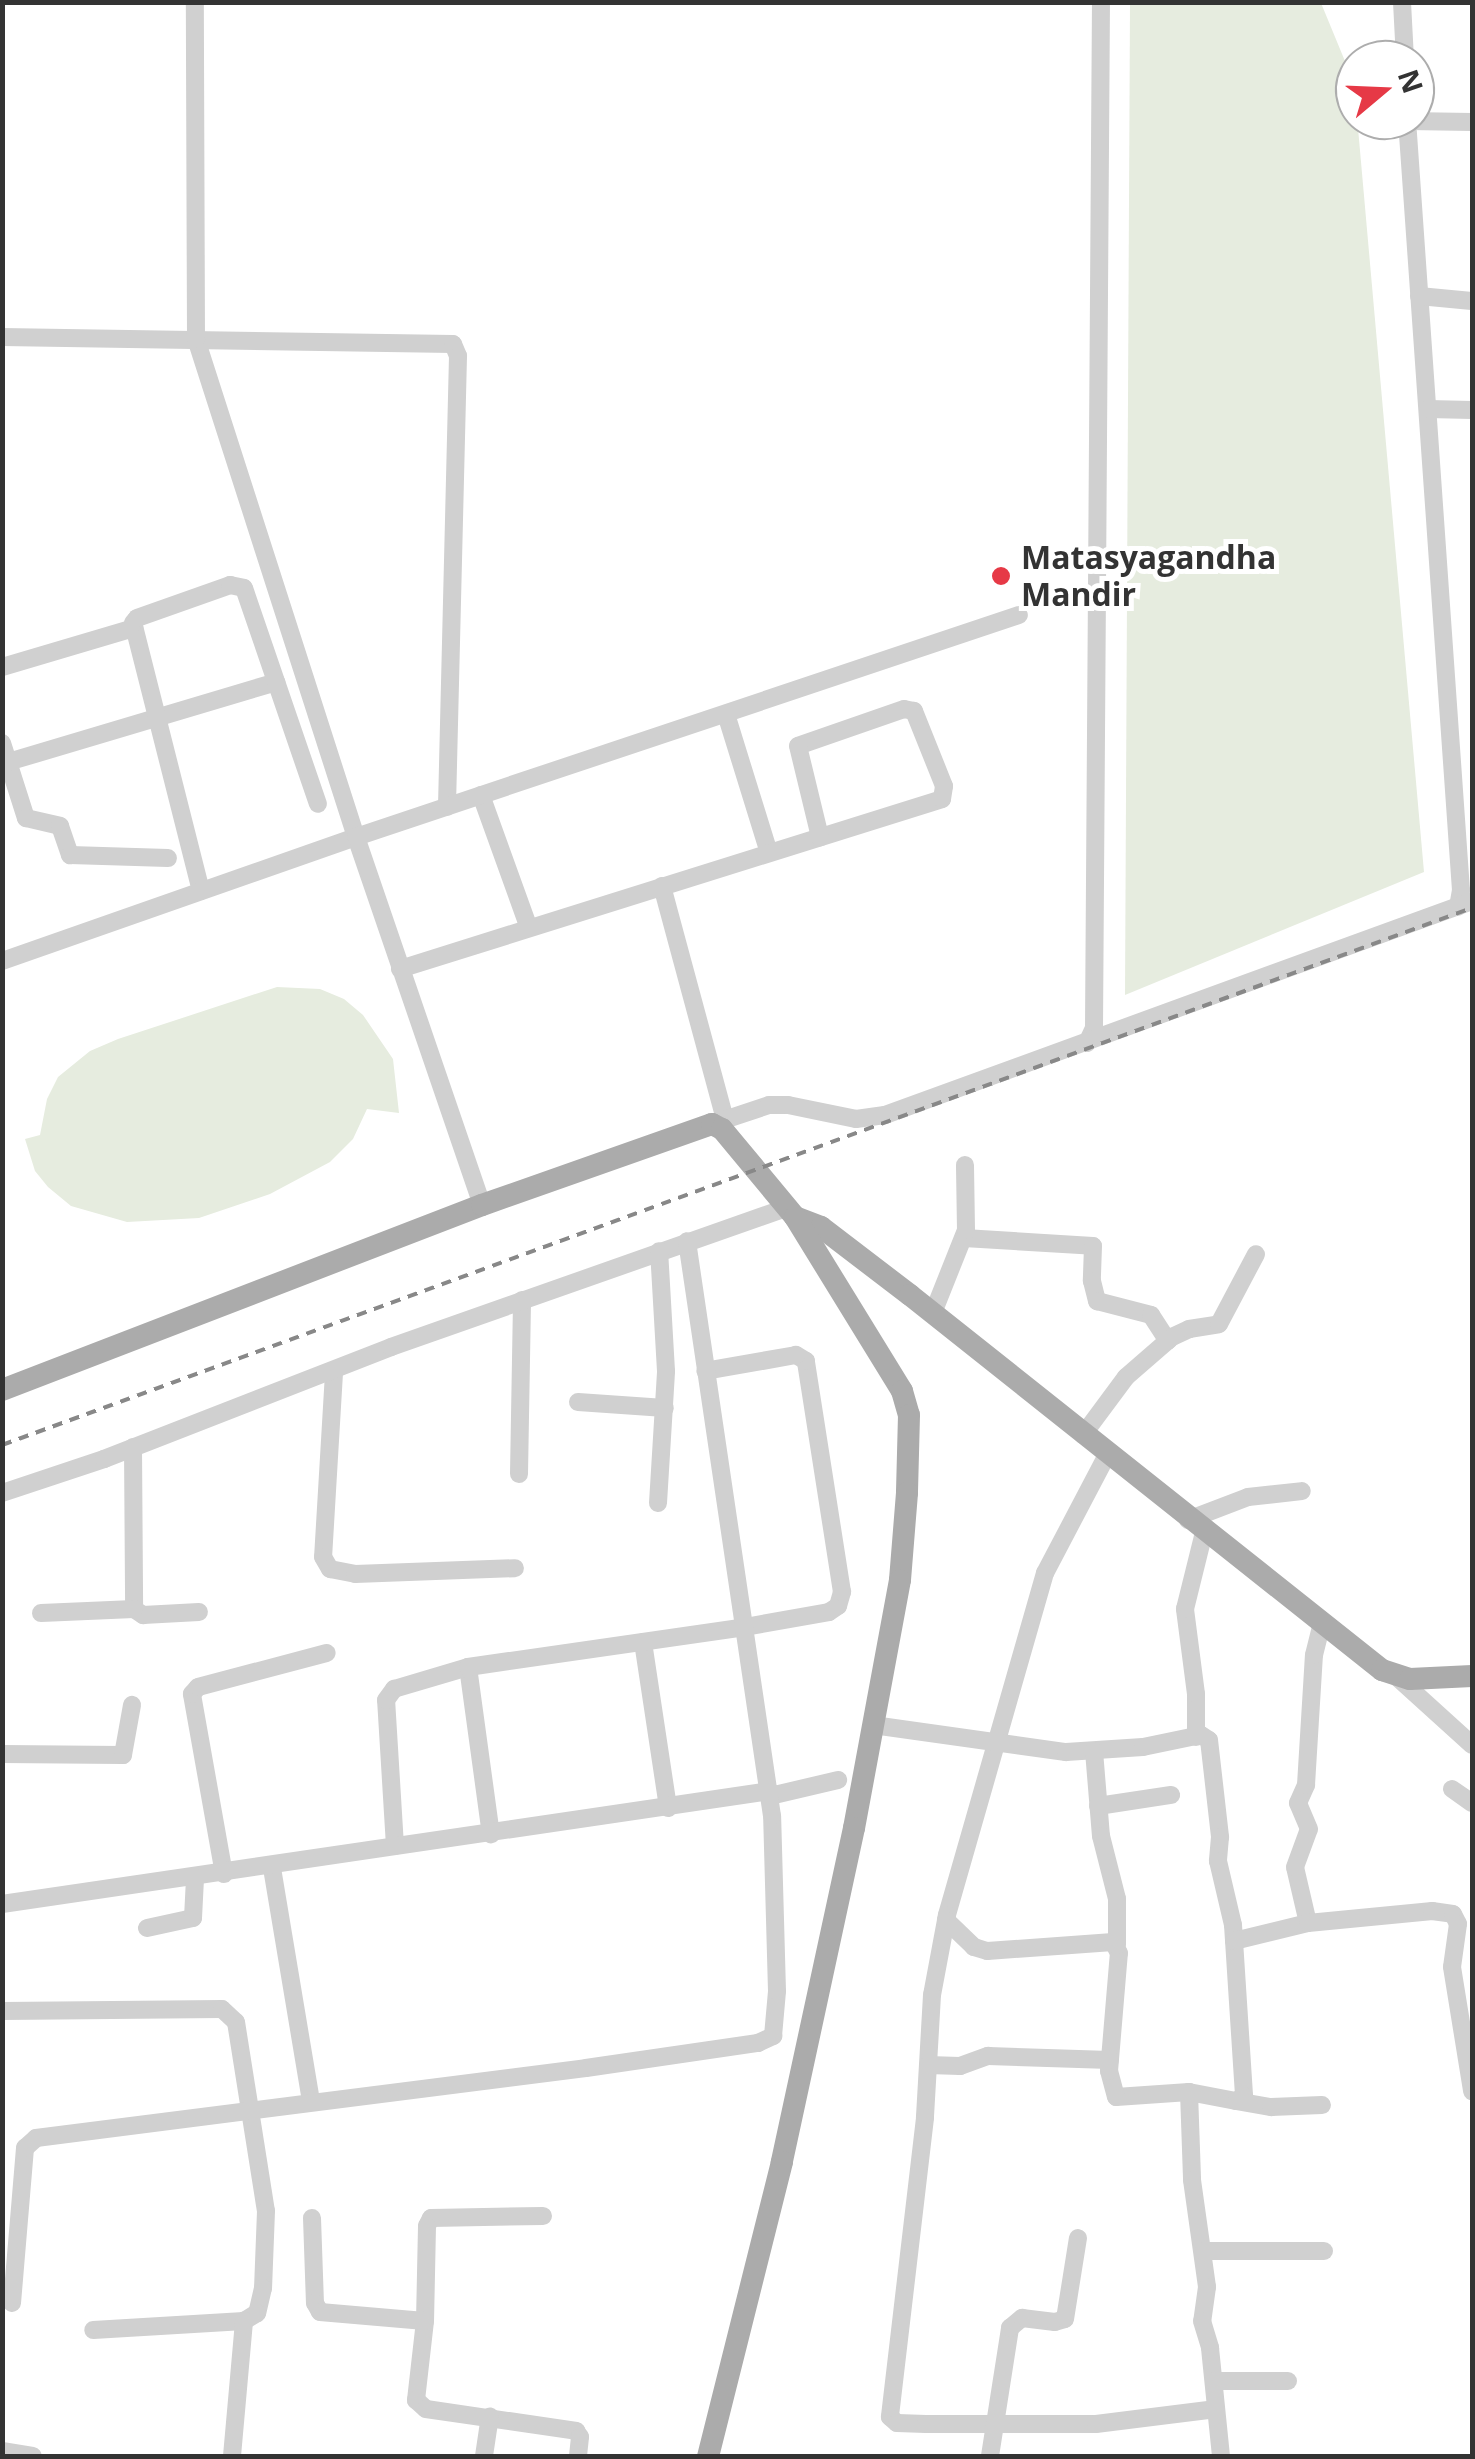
<!DOCTYPE html>
<style>
body{margin:0}
#map{position:relative;width:1475px;height:2459px;overflow:hidden;background:#fff;font-family:"Open Sans",sans-serif}
div>[style]{position:absolute}
.green>*{inset:0;background:#e6ecdf}
.minor>*{height:18px;margin:-9px;padding:0 9px;transform-origin:9px;border-radius:9px;background:#d0d0d0}
.major>*{height:22px;margin:-11px;padding:0 11px;transform-origin:11px;border-radius:11px;background:#ababab}
.rail>*{height:4px;margin-top:-2px;transform-origin:0;background:repeating-linear-gradient(90deg,#888 0 10px,transparent 0 18px)}
.dots>*{width:28px;height:28px;translate:-50% -50%;box-sizing:border-box;border:5px solid #fff;border-radius:50%}
span{translate:-50% -50%;white-space:nowrap;text-align:center;line-height:1.15;-webkit-text-stroke:10px #fff;paint-order:stroke}
.poi-label{font-size:32px;color:#333;font-weight:700}
.left{translate:0 -50%;text-align:left}
.frame{position:absolute;inset:0;border:5px solid #333;pointer-events:none}
.north{position:absolute;left:1335px;top:40px;width:100px;height:100px;box-sizing:border-box;background:#fff;border:2px solid #adadad;border-radius:50%;rotate:71deg;font-size:28px;font-weight:700;line-height:40px;text-align:center;color:#333}
.north::after{content:'';display:block;margin:auto;width:35px;height:45px;background:#e63946;clip-path:polygon(50% 0,100% 100%,50% 72%,0 100%)}
</style>
<div id="map">
<div class="green">
<i style="clip-path:polygon(1130px 3px,1321px 3px,1354px 83px,1424px 872px,1125px 995px)"></i>
<i style="clip-path:polygon(277px 987px,320px 989px,344px 999px,363px 1015px,393px 1059px,399px 1113px,367px 1109px,353px 1139px,330px 1162px,270px 1194px,199px 1218px,127px 1222px,71px 1206px,48px 1187px,35px 1171px,25px 1139px,40px 1135px,47px 1099px,58px 1077px,90px 1051px,118px 1039px)"></i>
</div>
<div class="minor">
<i style="left:1402px;top:2px;width:58px;rotate:87deg"></i>
<i style="left:1407px;top:120px;width:772px;rotate:85.99deg"></i>
<i style="left:1461px;top:890px;width:17px;rotate:100deg"></i>
<i style="left:1408px;top:121px;width:64px;rotate:0.9deg"></i>
<i style="left:1419px;top:296px;width:53px;rotate:5.4deg"></i>
<i style="left:2px;top:337px;width:451px;rotate:0.9deg"></i>
<i style="left:453px;top:344px;width:13px;rotate:67deg"></i>
<i style="left:458px;top:356px;width:451px;rotate:91.4deg"></i>
<i style="left:1428px;top:409px;width:44px;rotate:1.3deg"></i>
<i style="left:2px;top:667px;width:138px;rotate:-16.5deg"></i>
<i style="left:726px;top:714px;width:145px;rotate:72.8deg"></i>
<i style="left:2px;top:743px;width:79px;rotate:72.3deg"></i>
<i style="left:26px;top:818px;width:35px;rotate:13deg"></i>
<i style="left:60px;top:826px;width:31px;rotate:71deg"></i>
<i style="left:70px;top:855px;width:98px;rotate:1.8deg"></i>
<i style="left:8px;top:762px;width:280px;rotate:-16.6deg"></i>
<i style="left:481px;top:795px;width:141px;rotate:70.2deg"></i>
<i style="left:662px;top:886px;width:241px;rotate:74.9deg"></i>
<i style="left:201px;top:891px;width:276px;rotate:-104.2deg"></i>
<i style="left:133px;top:623px;width:6px;rotate:-51deg"></i>
<i style="left:137px;top:618px;width:99px;rotate:-19.5deg"></i>
<i style="left:230px;top:585px;width:14px;rotate:12deg"></i>
<i style="left:244px;top:588px;width:228px;rotate:71.1deg"></i>
<i style="left:2px;top:961px;width:375px;rotate:-19.3deg"></i>
<i style="left:356px;top:837px;width:523px;rotate:-107.81deg"></i>
<i style="left:196px;top:339px;width:337px;rotate:-90.2deg"></i>
<i style="left:400px;top:969px;width:568px;rotate:-17.41deg"></i>
<i style="left:942px;top:799px;width:13px;rotate:-81deg"></i>
<i style="left:944px;top:786px;width:81px;rotate:-111.8deg"></i>
<i style="left:914px;top:711px;width:10px;rotate:-169deg"></i>
<i style="left:904px;top:709px;width:112px;rotate:160.8deg"></i>
<i style="left:798px;top:746px;width:94px;rotate:76.4deg"></i>
<i style="left:1087px;top:1043px;width:17px;rotate:-65deg"></i>
<i style="left:1094px;top:1028px;width:1026px;rotate:-89.61deg"></i>
<i style="left:712px;top:1124px;width:60px;rotate:-18.4deg"></i>
<i style="left:769px;top:1105px;width:19px"></i>
<i style="left:788px;top:1105px;width:69px;rotate:11.6deg"></i>
<i style="left:856px;top:1119px;width:29px;rotate:-8deg"></i>
<i style="left:885px;top:1115px;width:625px;rotate:-20.03deg"></i>
<i style="left:482px;top:1205px;width:389px;rotate:-108.9deg"></i>
<i style="left:356px;top:837px;width:699px;rotate:-18.51deg"></i>
<i style="left:964px;top:1238px;width:129px;rotate:3.5deg"></i>
<i style="left:1093px;top:1246px;width:35px;rotate:92deg"></i>
<i style="left:1092px;top:1281px;width:21px;rotate:76deg"></i>
<i style="left:1097px;top:1301px;width:56px;rotate:14.5deg"></i>
<i style="left:1151px;top:1315px;width:31px;rotate:57deg"></i>
<i style="left:933px;top:1313px;width:89px;rotate:-68.3deg"></i>
<i style="left:966px;top:1230px;width:65px;rotate:-90.9deg"></i>
<i style="left:334px;top:1373px;width:184px;rotate:93.4deg"></i>
<i style="left:323px;top:1557px;width:14px;rotate:60deg"></i>
<i style="left:330px;top:1569px;width:25px;rotate:11deg"></i>
<i style="left:355px;top:1574px;width:160px;rotate:-2.1deg"></i>
<i style="left:578px;top:1402px;width:87px;rotate:3.9deg"></i>
<i style="left:1083px;top:1435px;width:72px;rotate:-53.4deg"></i>
<i style="left:1126px;top:1377px;width:61px;rotate:-41deg"></i>
<i style="left:1172px;top:1337px;width:19px;rotate:-25deg"></i>
<i style="left:1189px;top:1329px;width:30px;rotate:-9deg"></i>
<i style="left:1219px;top:1324px;width:79px;rotate:-62.1deg"></i>
<i style="left:133px;top:1447px;width:162px;rotate:89.6deg"></i>
<i style="left:134px;top:1609px;width:11px;rotate:34deg"></i>
<i style="left:143px;top:1615px;width:56px;rotate:-3.1deg"></i>
<i style="left:1107px;top:1455px;width:133px;rotate:117.7deg"></i>
<i style="left:1045px;top:1573px;width:356px;rotate:106deg"></i>
<i style="left:947px;top:1915px;width:81px;rotate:100.6deg"></i>
<i style="left:932px;top:1995px;width:123px;rotate:93.3deg"></i>
<i style="left:925px;top:2118px;width:301px;rotate:96.7deg"></i>
<i style="left:890px;top:2417px;width:9px;rotate:41deg"></i>
<i style="left:897px;top:2423px;width:29px;rotate:2deg"></i>
<i style="left:926px;top:2424px;width:170px"></i>
<i style="left:1096px;top:2424px;width:121px;rotate:-7.1deg"></i>
<i style="left:519px;top:1474px;width:174px;rotate:-89deg"></i>
<i style="left:2px;top:1493px;width:108px;rotate:-18.4deg"></i>
<i style="left:104px;top:1459px;width:308px;rotate:-21.3deg"></i>
<i style="left:391px;top:1347px;width:421px;rotate:-19.4deg"></i>
<i style="left:658px;top:1503px;width:132px;rotate:-86.5deg"></i>
<i style="left:666px;top:1371px;width:120px;rotate:-93.3deg"></i>
<i style="left:1188px;top:1520px;width:64px;rotate:-21deg"></i>
<i style="left:1248px;top:1497px;width:54px;rotate:-6.3deg"></i>
<i style="left:41px;top:1613px;width:93px;rotate:-2.5deg"></i>
<i style="left:643px;top:1642px;width:168px;rotate:81.4deg"></i>
<i style="left:468px;top:1667px;width:169px;rotate:82.2deg"></i>
<i style="left:1397px;top:1677px;width:101px;rotate:42.2deg"></i>
<i style="left:873px;top:1725px;width:195px;rotate:8deg"></i>
<i style="left:1066px;top:1752px;width:77px;rotate:-3.7deg"></i>
<i style="left:1143px;top:1747px;width:59px;rotate:-11.7deg"></i>
<i style="left:1201px;top:1735px;width:9px;rotate:32deg"></i>
<i style="left:1209px;top:1740px;width:98px;rotate:83.5deg"></i>
<i style="left:1220px;top:1837px;width:24px;rotate:95deg"></i>
<i style="left:1218px;top:1861px;width:66px;rotate:76.8deg"></i>
<i style="left:1233px;top:1925px;width:171px;rotate:86.3deg"></i>
<i style="left:1244px;top:2096px;width:9px;rotate:148deg"></i>
<i style="left:1236px;top:2101px;width:48px;rotate:-169.2deg"></i>
<i style="left:1189px;top:2092px;width:73px;rotate:176.1deg"></i>
<i style="left:1116px;top:2097px;width:27px;rotate:-105deg"></i>
<i style="left:1109px;top:2071px;width:118px;rotate:-85.2deg"></i>
<i style="left:1119px;top:1953px;width:13px;rotate:-119deg"></i>
<i style="left:1113px;top:1942px;width:126px;rotate:175.9deg"></i>
<i style="left:987px;top:1951px;width:14px;rotate:-163deg"></i>
<i style="left:974px;top:1947px;width:39px;rotate:-136deg"></i>
<i style="left:1196px;top:1737px;width:43px;rotate:-90deg"></i>
<i style="left:1196px;top:1694px;width:86px;rotate:-97.4deg"></i>
<i style="left:1185px;top:1609px;width:79px;rotate:-76.1deg"></i>
<i style="left:1094px;top:1751px;width:85px;rotate:85.3deg"></i>
<i style="left:1101px;top:1836px;width:65px;rotate:75.7deg"></i>
<i style="left:1117px;top:1899px;width:46px;rotate:90deg"></i>
<i style="left:2px;top:1754px;width:121px;rotate:0.5deg"></i>
<i style="left:123px;top:1755px;width:51px;rotate:-79.8deg"></i>
<i style="left:1452px;top:1789px;width:24px;rotate:35deg"></i>
<i style="left:770px;top:1796px;width:70px;rotate:-13.2deg"></i>
<i style="left:1098px;top:1806px;width:74px;rotate:-8.6deg"></i>
<i style="left:395px;top:1846px;width:146px;rotate:-93.5deg"></i>
<i style="left:386px;top:1700px;width:14px;rotate:-54deg"></i>
<i style="left:394px;top:1689px;width:77px;rotate:-16.6deg"></i>
<i style="left:468px;top:1667px;width:280px;rotate:-8.2deg"></i>
<i style="left:745px;top:1627px;width:85px;rotate:-10.1deg"></i>
<i style="left:829px;top:1612px;width:11px;rotate:-34deg"></i>
<i style="left:838px;top:1606px;width:15px;rotate:-74deg"></i>
<i style="left:842px;top:1592px;width:234px;rotate:-98.9deg"></i>
<i style="left:806px;top:1361px;width:12px;rotate:-149deg"></i>
<i style="left:796px;top:1355px;width:92px;rotate:170deg"></i>
<i style="left:272px;top:1868px;width:236px;rotate:80.5deg"></i>
<i style="left:224px;top:1874px;width:183px;rotate:-100.1deg"></i>
<i style="left:192px;top:1694px;width:9px;rotate:-49deg"></i>
<i style="left:198px;top:1687px;width:133px;rotate:-14.8deg"></i>
<i style="left:2px;top:1904px;width:776px;rotate:-8.37deg"></i>
<i style="left:1308px;top:1923px;width:57px;rotate:-103.1deg"></i>
<i style="left:1295px;top:1867px;width:40px;rotate:-69.8deg"></i>
<i style="left:1309px;top:1829px;width:28px;rotate:-113deg"></i>
<i style="left:1298px;top:1803px;width:20px;rotate:-66deg"></i>
<i style="left:1306px;top:1785px;width:130px;rotate:-86.5deg"></i>
<i style="left:1314px;top:1655px;width:32px;rotate:-76deg"></i>
<i style="left:147px;top:1928px;width:47px;rotate:-12.3deg"></i>
<i style="left:193px;top:1918px;width:40px;rotate:-87.1deg"></i>
<i style="left:1234px;top:1941px;width:76px;rotate:-13.7deg"></i>
<i style="left:1308px;top:1923px;width:125px;rotate:-5.5deg"></i>
<i style="left:1432px;top:1911px;width:21px;rotate:8deg"></i>
<i style="left:1453px;top:1914px;width:11px;rotate:63deg"></i>
<i style="left:1458px;top:1924px;width:43px;rotate:97.9deg"></i>
<i style="left:1452px;top:1967px;width:126px;rotate:80.8deg"></i>
<i style="left:2px;top:2011px;width:220px;rotate:-0.5deg"></i>
<i style="left:222px;top:2009px;width:19px;rotate:43deg"></i>
<i style="left:236px;top:2022px;width:191px;rotate:81deg"></i>
<i style="left:266px;top:2211px;width:77px;rotate:92.2deg"></i>
<i style="left:263px;top:2288px;width:26px;rotate:103deg"></i>
<i style="left:257px;top:2313px;width:15px;rotate:148deg"></i>
<i style="left:244px;top:2321px;width:151px;rotate:176.6deg"></i>
<i style="left:928px;top:2065px;width:32px;rotate:2deg"></i>
<i style="left:960px;top:2066px;width:30px;rotate:-20deg"></i>
<i style="left:988px;top:2056px;width:122px;rotate:1.9deg"></i>
<i style="left:1189px;top:2092px;width:88px;rotate:88deg"></i>
<i style="left:1192px;top:2180px;width:108px;rotate:82deg"></i>
<i style="left:1207px;top:2287px;width:34px;rotate:98deg"></i>
<i style="left:1202px;top:2321px;width:28px;rotate:73deg"></i>
<i style="left:1210px;top:2348px;width:109px;rotate:84.2deg"></i>
<i style="left:1236px;top:2101px;width:36px;rotate:10deg"></i>
<i style="left:1271px;top:2107px;width:51px;rotate:-2.2deg"></i>
<i style="left:543px;top:2216px;width:112px;rotate:179deg"></i>
<i style="left:431px;top:2218px;width:9px;rotate:117deg"></i>
<i style="left:427px;top:2226px;width:95px;rotate:91.2deg"></i>
<i style="left:425px;top:2321px;width:80px;rotate:96.5deg"></i>
<i style="left:416px;top:2400px;width:13px;rotate:42deg"></i>
<i style="left:426px;top:2409px;width:152px;rotate:8.3deg"></i>
<i style="left:576px;top:2431px;width:7px;rotate:56deg"></i>
<i style="left:580px;top:2437px;width:19px;rotate:96deg"></i>
<i style="left:312px;top:2218px;width:85px;rotate:88deg"></i>
<i style="left:315px;top:2303px;width:10px;rotate:61deg"></i>
<i style="left:320px;top:2312px;width:105px;rotate:4.9deg"></i>
<i style="left:1204px;top:2251px;width:120px"></i>
<i style="left:12px;top:2303px;width:156px;rotate:-85.2deg"></i>
<i style="left:25px;top:2148px;width:15px;rotate:-42deg"></i>
<i style="left:36px;top:2138px;width:554px;rotate:-7.25deg"></i>
<i style="left:586px;top:2068px;width:174px;rotate:-8.3deg"></i>
<i style="left:758px;top:2043px;width:17px;rotate:-25deg"></i>
<i style="left:773px;top:2036px;width:45px;rotate:-84.9deg"></i>
<i style="left:777px;top:1991px;width:175px;rotate:-91.6deg"></i>
<i style="left:772px;top:1816px;width:581px;rotate:-98.41deg"></i>
<i style="left:1214px;top:2381px;width:74px"></i>
<i style="left:2px;top:2451px;width:31px;rotate:9deg"></i>
<i style="left:232px;top:2456px;width:136px;rotate:-84.9deg"></i>
<i style="left:484px;top:2456px;width:40px;rotate:-81.5deg"></i>
<i style="left:990px;top:2456px;width:130px;rotate:-81.1deg"></i>
<i style="left:1010px;top:2328px;width:16px;rotate:-40deg"></i>
<i style="left:1022px;top:2318px;width:33px;rotate:7deg"></i>
<i style="left:1055px;top:2322px;width:10px;rotate:-17deg"></i>
<i style="left:1065px;top:2319px;width:82px;rotate:-80.9deg"></i>
</div>
<div class="major">
<i style="left:795px;top:1217px;width:28px;rotate:21deg"></i>
<i style="left:821px;top:1227px;width:112px;rotate:37.4deg"></i>
<i style="left:910px;top:1295px;width:603px;rotate:38.47deg"></i>
<i style="left:1382px;top:1670px;width:29px;rotate:18deg"></i>
<i style="left:1410px;top:1679px;width:62px;rotate:-2.8deg"></i>
<i style="left:2px;top:1390px;width:514px;rotate:-21.08deg"></i>
<i style="left:482px;top:1205px;width:244px;rotate:-19.4deg"></i>
<i style="left:712px;top:1124px;width:11px;rotate:27deg"></i>
<i style="left:722px;top:1129px;width:114px;rotate:50.3deg"></i>
<i style="left:795px;top:1217px;width:204px;rotate:58.4deg"></i>
<i style="left:902px;top:1391px;width:25px;rotate:74deg"></i>
<i style="left:909px;top:1415px;width:78px;rotate:91.5deg"></i>
<i style="left:907px;top:1493px;width:87px;rotate:94.6deg"></i>
<i style="left:900px;top:1580px;width:252px;rotate:100.5deg"></i>
<i style="left:854px;top:1828px;width:342px;rotate:102.2deg"></i>
<i style="left:782px;top:2162px;width:303px;rotate:104.1deg"></i>
</div>
<div class="rail">
<i style="left:2px;top:1445px;width:1565px;rotate:-20.07deg"></i>
</div>
<div class="dots">
<i style="left:1001px;top:576px;background:#e63946"></i>
</div>
<div class="poi-label">
<span class="left" style="left:1021px;top:576px">Matasyagandha<br>Mandir</span>
</div>
<div class="frame"></div>
<div class="north">N</div>
</div>
